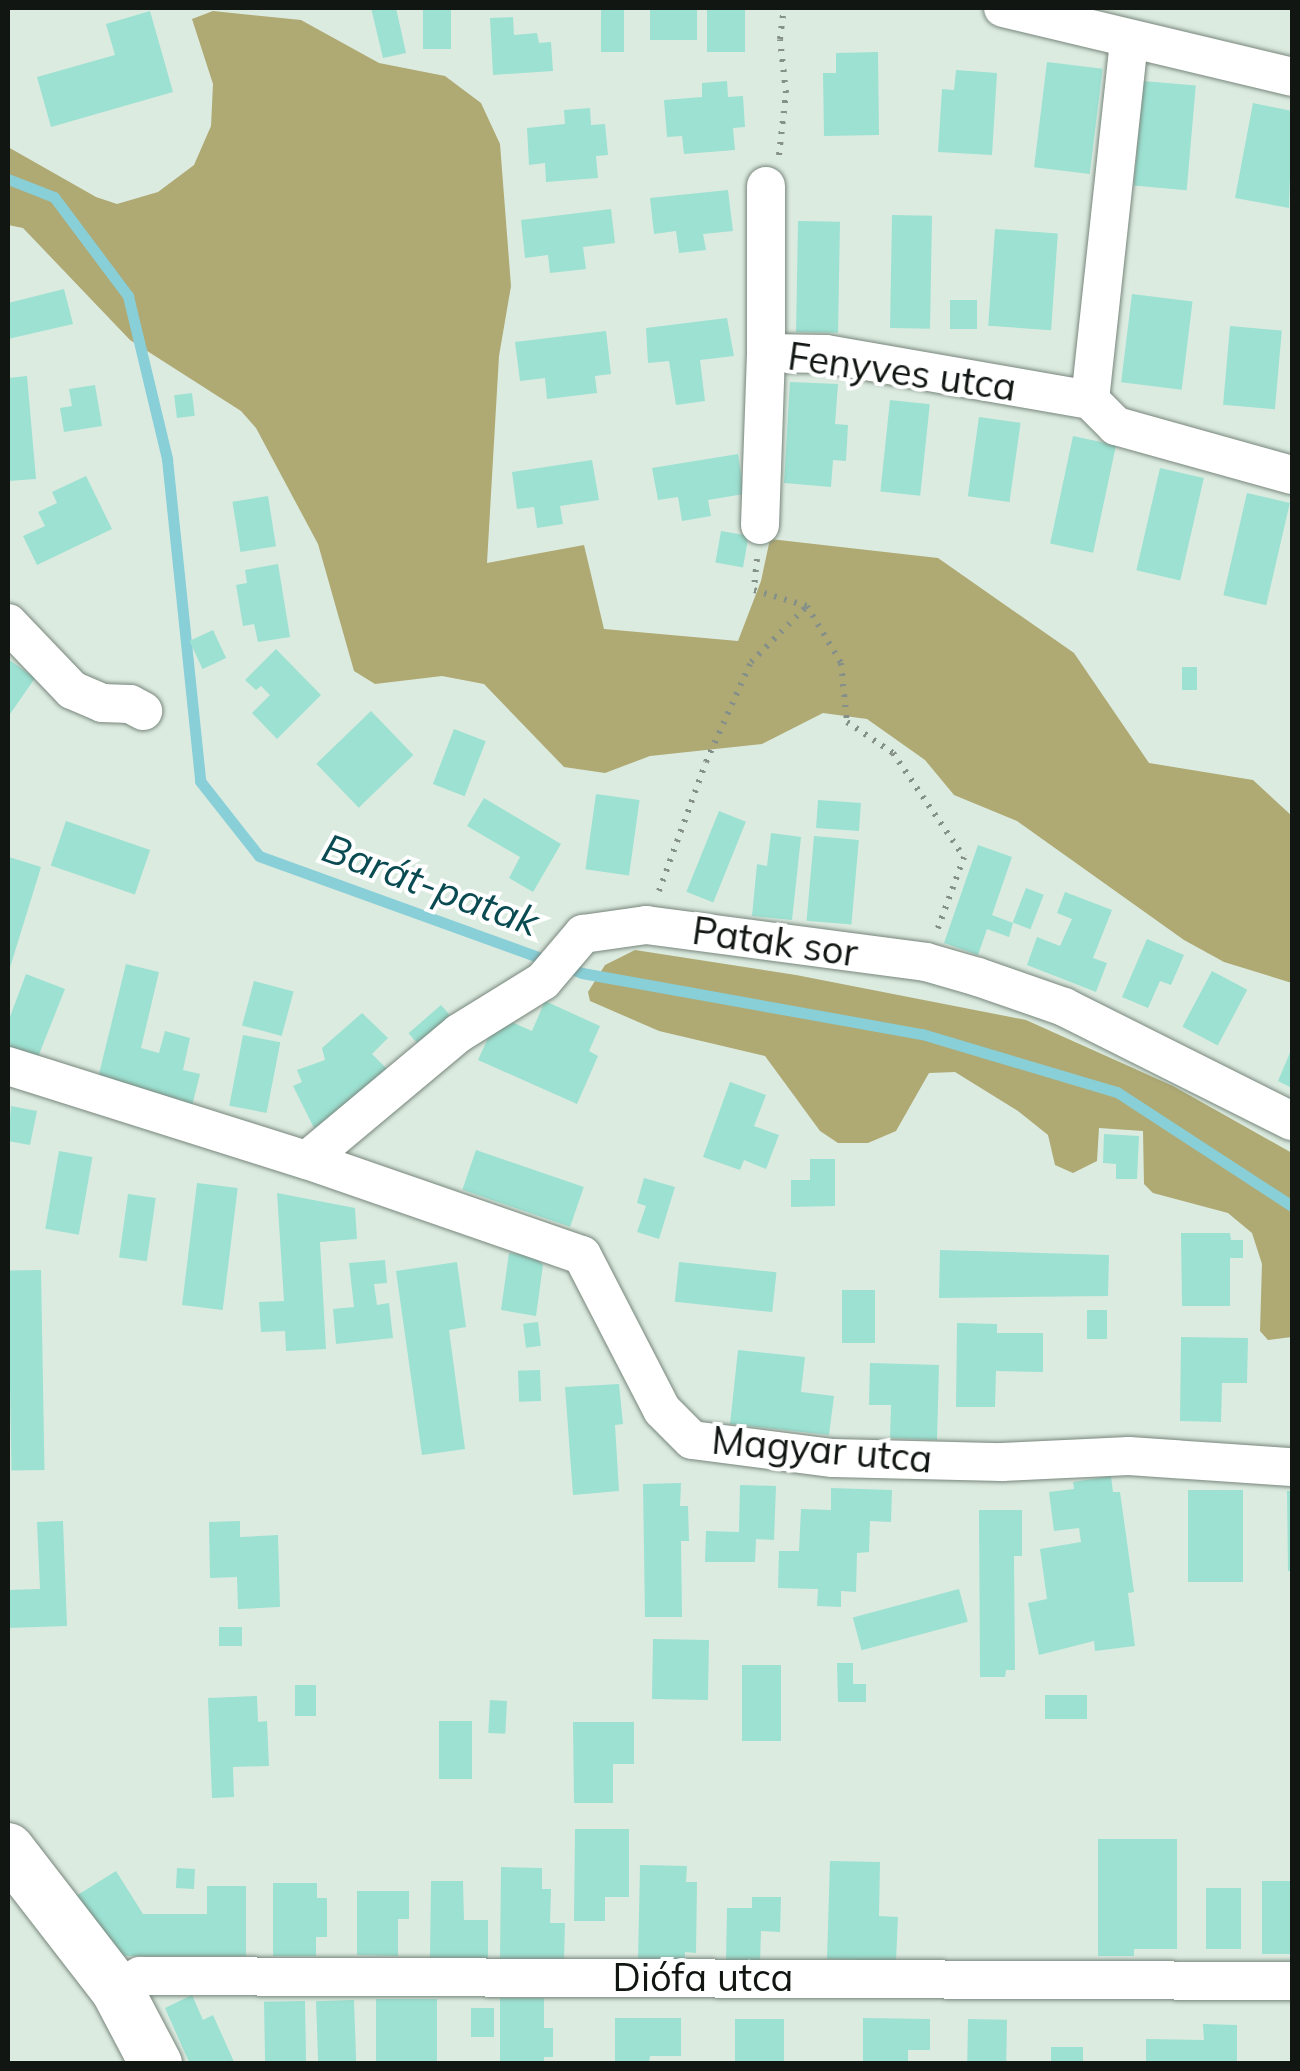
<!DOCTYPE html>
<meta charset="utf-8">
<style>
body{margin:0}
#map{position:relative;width:1300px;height:2071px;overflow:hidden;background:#dcebe0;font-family:Mulish,sans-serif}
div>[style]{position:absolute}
.forest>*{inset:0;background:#afa974}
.stream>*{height:11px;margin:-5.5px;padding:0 5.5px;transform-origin:5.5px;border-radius:5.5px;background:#88cfd8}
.building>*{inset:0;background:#9ce1d2;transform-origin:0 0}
.path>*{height:6px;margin-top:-3px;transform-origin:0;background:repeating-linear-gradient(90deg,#859088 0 2.5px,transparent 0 10.5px)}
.roads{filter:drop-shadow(0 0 2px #78867c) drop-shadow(0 0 2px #78867c)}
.minor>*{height:38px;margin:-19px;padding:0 19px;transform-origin:19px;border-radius:19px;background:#fff}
.secondary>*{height:52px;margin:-26px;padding:0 26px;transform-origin:26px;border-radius:26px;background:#fff}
span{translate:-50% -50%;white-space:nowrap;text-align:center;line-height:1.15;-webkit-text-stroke:8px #fff;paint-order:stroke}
.street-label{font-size:38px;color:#111612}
.water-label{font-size:40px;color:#0a4b52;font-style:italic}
.frame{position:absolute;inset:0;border:10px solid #111612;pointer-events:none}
</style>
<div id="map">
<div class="forest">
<i style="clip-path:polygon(213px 11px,301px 20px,379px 63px,445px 76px,481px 103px,500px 144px,511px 286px,499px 356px,487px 563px,584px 545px,604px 629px,738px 641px,761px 581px,770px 539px,938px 558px,1074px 653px,1149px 763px,1253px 780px,1292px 816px,1292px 983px,1224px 962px,1184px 940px,1017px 821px,954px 795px,925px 760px,867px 719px,823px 713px,762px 744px,650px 756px,605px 773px,564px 767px,484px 684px,442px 676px,375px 684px,354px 671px,318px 544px,256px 428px,241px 411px,130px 340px,23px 228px,8px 225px,8px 147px,96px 197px,117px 204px,158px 192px,194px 165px,211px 126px,213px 84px,192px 19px)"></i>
<i style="clip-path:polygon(635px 950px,796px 975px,1026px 1020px,1173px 1086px,1292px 1153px,1292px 1337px,1268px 1340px,1260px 1331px,1262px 1264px,1252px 1233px,1228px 1213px,1153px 1193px,1144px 1184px,1143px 1131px,1099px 1128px,1097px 1161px,1073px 1173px,1055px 1165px,1048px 1135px,1018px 1111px,955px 1072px,929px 1073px,896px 1131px,868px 1143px,838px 1143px,820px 1131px,765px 1056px,659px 1031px,590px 1001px,588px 992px,605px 965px)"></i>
</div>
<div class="stream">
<i style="left:8px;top:179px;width:49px;rotate:21.4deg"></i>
<i style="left:54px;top:197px;width:124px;rotate:53.2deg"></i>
<i style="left:128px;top:296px;width:168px;rotate:76.5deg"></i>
<i style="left:167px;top:459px;width:324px;rotate:84.1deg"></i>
<i style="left:200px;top:781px;width:95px;rotate:51.8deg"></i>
<i style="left:259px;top:856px;width:344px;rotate:19.9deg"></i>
<i style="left:582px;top:973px;width:345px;rotate:10.2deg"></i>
<i style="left:922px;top:1034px;width:203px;rotate:16.6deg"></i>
<i style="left:1117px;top:1092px;width:209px;rotate:33.1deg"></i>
</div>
<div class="building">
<i style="clip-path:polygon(371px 8px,396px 8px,406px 53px,383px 58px)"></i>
<i style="left:423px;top:8px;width:28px;height:41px"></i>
<i style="left:601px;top:8px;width:23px;height:44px"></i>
<i style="left:650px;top:8px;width:47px;height:32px"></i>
<i style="left:707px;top:8px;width:38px;height:44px"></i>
<i style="clip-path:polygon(150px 11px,173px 92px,51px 127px,37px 77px,115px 55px,106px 24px)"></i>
<i style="clip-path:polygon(513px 17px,514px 35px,537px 33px,539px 43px,551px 42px,553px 71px,493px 75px,490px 18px)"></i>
<i style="clip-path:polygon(878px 52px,879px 135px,824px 136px,823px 73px,836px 73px,836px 53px)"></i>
<i style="left:1047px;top:62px;width:56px;height:106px;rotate:7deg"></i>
<i style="clip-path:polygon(956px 70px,997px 73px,992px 155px,938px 152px,942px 89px,954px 90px)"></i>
<i style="clip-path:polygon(727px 81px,728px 97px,743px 96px,745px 127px,733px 128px,735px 150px,684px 154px,682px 136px,667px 137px,664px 100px,702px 97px,702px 83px)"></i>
<i style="left:1143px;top:81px;width:53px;height:105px;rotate:5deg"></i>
<i style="clip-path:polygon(1253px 103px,1292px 111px,1289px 208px,1235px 198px)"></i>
<i style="clip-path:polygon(590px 108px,591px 125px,605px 124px,608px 155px,596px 156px,598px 178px,546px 182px,545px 163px,529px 165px,527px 128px,565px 124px,564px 110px)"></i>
<i style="clip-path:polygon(728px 190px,733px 231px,703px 234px,706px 250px,679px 253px,676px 231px,654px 234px,650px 198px)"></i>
<i style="clip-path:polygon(611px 209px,615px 243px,583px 247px,586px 269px,550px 273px,548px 255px,525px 258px,521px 220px)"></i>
<i style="left:892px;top:215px;width:40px;height:113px;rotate:1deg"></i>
<i style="left:798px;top:221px;width:42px;height:111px;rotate:1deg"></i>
<i style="left:995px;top:229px;width:63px;height:97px;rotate:4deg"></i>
<i style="clip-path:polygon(64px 289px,73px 324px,8px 339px,8px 303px)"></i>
<i style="left:1132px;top:294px;width:61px;height:89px;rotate:7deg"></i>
<i style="left:950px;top:300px;width:27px;height:29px"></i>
<i style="clip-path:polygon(727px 318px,734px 356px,700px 360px,705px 401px,676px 405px,669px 361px,648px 363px,646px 328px)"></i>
<i style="left:1230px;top:326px;width:52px;height:79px;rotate:5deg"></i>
<i style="clip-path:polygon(606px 331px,611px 374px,595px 376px,597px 393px,547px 399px,545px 378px,520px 381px,515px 342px)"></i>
<i style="clip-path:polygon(27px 376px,36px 479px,8px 481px,8px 378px)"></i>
<i style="clip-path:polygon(790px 382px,838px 384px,835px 424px,848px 425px,846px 461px,833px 460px,831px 487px,784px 483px)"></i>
<i style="clip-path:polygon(95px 385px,102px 426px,64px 432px,60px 408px,72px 406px,69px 389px)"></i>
<i style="left:192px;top:393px;width:23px;height:18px;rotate:83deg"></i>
<i style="left:890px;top:400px;width:40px;height:92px;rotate:6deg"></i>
<i style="left:979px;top:417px;width:42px;height:80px;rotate:8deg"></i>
<i style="left:1073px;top:436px;width:44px;height:110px;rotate:12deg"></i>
<i style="clip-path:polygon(738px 454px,744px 494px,708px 500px,711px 516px,682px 521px,678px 497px,658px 500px,652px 468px)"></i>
<i style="clip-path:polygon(592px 460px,599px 500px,560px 506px,563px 524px,537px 528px,534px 507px,517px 509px,512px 472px)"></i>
<i style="left:1160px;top:468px;width:45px;height:105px;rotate:13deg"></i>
<i style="clip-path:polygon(86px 476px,112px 529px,37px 565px,23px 536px,45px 526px,38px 512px,57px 503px,52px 492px)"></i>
<i style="left:1247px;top:493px;width:44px;height:105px;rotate:13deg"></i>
<i style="left:268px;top:496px;width:51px;height:36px;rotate:81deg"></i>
<i style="left:721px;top:531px;width:28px;height:32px;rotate:10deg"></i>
<i style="clip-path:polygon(278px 564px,290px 637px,258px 642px,254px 624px,243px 626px,236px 585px,247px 583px,245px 570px)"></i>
<i style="left:213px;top:630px;width:31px;height:26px;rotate:65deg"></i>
<i style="clip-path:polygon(276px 649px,321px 695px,277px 739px,252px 713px,270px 695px,261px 686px,256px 690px,245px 680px)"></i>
<i style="clip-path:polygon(8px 659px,35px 678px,8px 717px)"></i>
<i style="left:1182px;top:667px;width:15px;height:23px"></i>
<i style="left:371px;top:711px;width:61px;height:76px;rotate:46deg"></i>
<i style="left:454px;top:729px;width:34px;height:59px;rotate:21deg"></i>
<i style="left:596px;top:794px;width:44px;height:76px;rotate:8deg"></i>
<i style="clip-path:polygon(484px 798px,561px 844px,533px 892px,509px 878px,520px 857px,467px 826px)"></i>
<i style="left:818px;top:800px;width:43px;height:28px;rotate:4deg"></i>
<i style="left:719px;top:811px;width:29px;height:87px;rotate:22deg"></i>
<i style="left:66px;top:821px;width:89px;height:47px;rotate:19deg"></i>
<i style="clip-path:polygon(771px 833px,801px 837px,792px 920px,752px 916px,757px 864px,767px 866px)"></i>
<i style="left:814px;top:836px;width:45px;height:85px;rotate:5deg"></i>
<i style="clip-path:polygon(978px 845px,1012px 857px,992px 915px,1013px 923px,1009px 937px,987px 929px,978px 955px,944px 943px)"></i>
<i style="clip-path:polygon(9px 857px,41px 867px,8px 974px,8px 863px)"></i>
<i style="left:1026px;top:888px;width:19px;height:37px;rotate:21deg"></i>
<i style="clip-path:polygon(1065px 892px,1112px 910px,1093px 958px,1107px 963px,1096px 992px,1027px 965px,1037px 937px,1060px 946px,1072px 919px,1057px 913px)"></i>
<i style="clip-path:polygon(1147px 939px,1184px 955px,1171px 985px,1160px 981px,1148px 1008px,1122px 997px)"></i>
<i style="clip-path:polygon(126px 964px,159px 972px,141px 1048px,159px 1053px,165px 1031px,190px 1038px,183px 1070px,200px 1074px,192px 1106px,97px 1082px)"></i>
<i style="left:1212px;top:971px;width:40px;height:63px;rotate:28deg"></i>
<i style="clip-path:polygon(26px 974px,65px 989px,36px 1062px,8px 1051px,8px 1022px)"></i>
<i style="left:254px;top:981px;width:41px;height:46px;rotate:15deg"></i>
<i style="clip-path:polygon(545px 1001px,600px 1026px,589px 1051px,598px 1056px,577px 1104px,478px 1060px,498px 1016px,532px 1031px)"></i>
<i style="left:441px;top:1005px;width:23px;height:43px;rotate:49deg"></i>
<i style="clip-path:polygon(362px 1013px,388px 1038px,372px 1054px,392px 1074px,359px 1107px,314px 1128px,293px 1086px,302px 1082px,297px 1070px,325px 1060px,322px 1048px)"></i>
<i style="left:243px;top:1035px;width:38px;height:72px;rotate:11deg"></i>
<i style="clip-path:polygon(1292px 1048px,1292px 1088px,1278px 1081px)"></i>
<i style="clip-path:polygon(730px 1082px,766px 1095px,754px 1126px,779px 1135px,766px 1169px,744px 1160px,740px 1170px,703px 1157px)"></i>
<i style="clip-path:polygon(11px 1106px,37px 1111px,30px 1145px,8px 1141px)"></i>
<i style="clip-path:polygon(1104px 1134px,1139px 1136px,1137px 1179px,1116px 1179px,1116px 1164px,1103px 1163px)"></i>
<i style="left:476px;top:1150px;width:114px;height:42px;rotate:19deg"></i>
<i style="left:59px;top:1151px;width:34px;height:79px;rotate:10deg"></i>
<i style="clip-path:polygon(810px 1159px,835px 1159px,835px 1206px,791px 1207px,791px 1180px,810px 1180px)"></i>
<i style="clip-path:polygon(644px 1178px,675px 1187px,659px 1239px,637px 1232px,646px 1206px,637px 1203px)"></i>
<i style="left:197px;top:1183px;width:41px;height:123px;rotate:7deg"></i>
<i style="clip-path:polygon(277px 1193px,355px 1208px,357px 1239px,320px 1242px,326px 1349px,286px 1351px,285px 1331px,261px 1332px,259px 1302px,284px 1301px)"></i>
<i style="left:128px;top:1194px;width:28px;height:64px;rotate:8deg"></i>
<i style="clip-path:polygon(1181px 1233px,1230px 1233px,1231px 1240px,1243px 1240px,1243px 1258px,1230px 1258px,1230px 1306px,1182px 1306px)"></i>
<i style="clip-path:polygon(940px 1250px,1109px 1255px,1108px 1296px,939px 1298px)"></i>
<i style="clip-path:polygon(509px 1253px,534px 1256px,543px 1265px,536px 1316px,501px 1310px)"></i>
<i style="clip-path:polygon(385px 1260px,387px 1283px,374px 1284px,377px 1305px,389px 1303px,393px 1338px,336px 1344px,333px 1309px,354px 1307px,349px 1263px)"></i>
<i style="clip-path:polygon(457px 1262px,466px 1327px,449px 1330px,465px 1449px,422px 1455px,396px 1271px)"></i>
<i style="left:679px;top:1262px;width:98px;height:40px;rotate:6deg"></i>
<i style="left:41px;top:1270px;width:200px;height:33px;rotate:89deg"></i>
<i style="left:842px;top:1290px;width:33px;height:53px"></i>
<i style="left:1087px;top:1310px;width:20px;height:29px"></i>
<i style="left:538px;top:1322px;width:24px;height:15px;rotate:83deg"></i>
<i style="clip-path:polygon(957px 1323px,997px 1324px,997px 1333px,1043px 1333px,1043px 1372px,996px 1371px,995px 1407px,956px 1407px)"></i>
<i style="clip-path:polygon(1181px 1337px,1248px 1338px,1247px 1383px,1222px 1383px,1221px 1422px,1180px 1421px)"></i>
<i style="clip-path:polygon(738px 1350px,805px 1357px,801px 1392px,834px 1396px,829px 1435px,730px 1424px)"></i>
<i style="clip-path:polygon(870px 1363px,939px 1365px,937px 1440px,890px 1438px,891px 1405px,869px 1405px)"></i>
<i style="left:540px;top:1370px;width:31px;height:22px;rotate:88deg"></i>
<i style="clip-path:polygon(619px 1384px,623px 1424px,615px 1425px,619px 1491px,573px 1495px,565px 1387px)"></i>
<i style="clip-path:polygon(1111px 1476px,1113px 1492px,1120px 1492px,1134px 1592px,1128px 1593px,1135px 1646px,1095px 1651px,1094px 1641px,1039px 1655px,1028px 1603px,1047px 1599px,1040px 1549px,1081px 1542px,1079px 1528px,1054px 1531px,1049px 1492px,1074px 1489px,1073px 1482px)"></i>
<i style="clip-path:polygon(681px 1483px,680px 1506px,688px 1506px,689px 1541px,681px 1541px,682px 1617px,645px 1617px,643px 1484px)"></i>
<i style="clip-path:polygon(740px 1485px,776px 1486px,774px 1540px,756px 1539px,755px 1562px,705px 1562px,706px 1531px,739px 1532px)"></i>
<i style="clip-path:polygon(831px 1488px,892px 1490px,891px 1522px,870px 1521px,869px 1552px,857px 1553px,856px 1592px,841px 1591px,841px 1607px,817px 1606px,818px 1589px,778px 1588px,779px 1551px,799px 1551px,801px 1509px,831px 1510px)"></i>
<i style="left:1188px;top:1490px;width:55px;height:92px"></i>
<i style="clip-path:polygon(1287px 1491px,1292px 1491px,1292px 1571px,1288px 1571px)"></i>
<i style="clip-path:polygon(979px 1510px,1022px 1510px,1022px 1556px,1014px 1556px,1015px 1670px,1006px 1670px,1005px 1677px,980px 1677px)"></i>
<i style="clip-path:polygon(63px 1521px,67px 1626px,8px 1628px,8px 1590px,40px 1589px,37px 1522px)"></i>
<i style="clip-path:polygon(240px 1521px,240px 1537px,278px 1535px,280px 1607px,238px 1609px,237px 1577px,210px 1578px,209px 1522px)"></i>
<i style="left:959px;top:1589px;width:34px;height:110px;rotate:75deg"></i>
<i style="left:242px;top:1627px;width:19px;height:23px;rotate:90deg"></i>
<i style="left:653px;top:1639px;width:56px;height:60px;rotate:1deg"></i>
<i style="clip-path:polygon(837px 1663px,853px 1663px,853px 1684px,866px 1684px,866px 1702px,838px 1702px)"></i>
<i style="left:742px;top:1665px;width:39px;height:76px"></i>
<i style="left:295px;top:1685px;width:21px;height:31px"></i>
<i style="left:1045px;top:1695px;width:42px;height:24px"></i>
<i style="clip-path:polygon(257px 1696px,258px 1722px,267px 1721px,269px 1766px,233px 1767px,234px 1797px,212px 1798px,208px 1698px)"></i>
<i style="left:490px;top:1700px;width:17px;height:33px;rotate:3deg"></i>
<i style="left:439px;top:1721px;width:33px;height:58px"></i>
<i style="clip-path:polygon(573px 1722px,634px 1722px,634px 1764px,613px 1764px,613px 1803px,574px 1803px)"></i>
<i style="clip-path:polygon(575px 1829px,629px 1829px,629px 1897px,605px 1897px,605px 1921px,574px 1921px)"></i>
<i style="clip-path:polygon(1098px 1839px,1177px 1839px,1177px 1949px,1134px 1949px,1134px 1956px,1098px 1956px)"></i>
<i style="clip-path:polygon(830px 1861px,880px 1862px,879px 1916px,898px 1917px,896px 1961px,827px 1959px)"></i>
<i style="clip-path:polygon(640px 1865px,687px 1866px,686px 1882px,697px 1882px,696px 1953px,685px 1952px,685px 1963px,638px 1962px)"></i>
<i style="clip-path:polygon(501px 1867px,542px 1868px,542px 1889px,551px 1889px,550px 1923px,565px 1923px,564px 1960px,500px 1959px)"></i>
<i style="left:177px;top:1868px;width:18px;height:20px;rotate:3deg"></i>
<i style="clip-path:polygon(116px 1871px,143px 1914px,207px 1914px,207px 1886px,246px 1886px,246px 1956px,113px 1956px,76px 1896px)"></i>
<i style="clip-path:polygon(431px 1881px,463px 1881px,464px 1920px,488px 1920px,488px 1958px,430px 1958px)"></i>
<i style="left:1292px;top:1881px;width:73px;height:30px;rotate:90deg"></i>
<i style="clip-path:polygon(273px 1883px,317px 1883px,317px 1898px,327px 1898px,327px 1937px,316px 1937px,316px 1956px,273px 1956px)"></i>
<i style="left:1206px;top:1888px;width:35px;height:61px"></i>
<i style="clip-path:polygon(357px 1891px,409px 1891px,409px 1919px,398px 1919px,398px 1956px,357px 1955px)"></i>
<i style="clip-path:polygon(752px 1897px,781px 1897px,780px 1932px,761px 1931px,760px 1962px,726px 1962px,727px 1908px,752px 1908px)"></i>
<i style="clip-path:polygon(192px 1995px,203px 2020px,213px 2015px,235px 2064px,190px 2064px,165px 2008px)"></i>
<i style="clip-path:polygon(500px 1998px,544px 1998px,544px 2028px,553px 2028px,553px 2057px,544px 2057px,544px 2064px,500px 2064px)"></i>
<i style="left:437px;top:1999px;width:65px;height:61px;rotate:90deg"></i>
<i style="left:354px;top:2000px;width:64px;height:38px;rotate:88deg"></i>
<i style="left:305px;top:2001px;width:60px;height:41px;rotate:89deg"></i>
<i style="left:471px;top:2008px;width:23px;height:29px"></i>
<i style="clip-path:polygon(615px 2018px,681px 2018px,681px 2056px,650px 2056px,649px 2064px,615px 2064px)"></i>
<i style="clip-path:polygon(863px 2018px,930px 2019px,930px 2050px,908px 2050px,908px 2064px,863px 2064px)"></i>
<i style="left:735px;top:2019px;width:49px;height:45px"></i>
<i style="left:968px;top:2019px;width:39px;height:45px;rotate:1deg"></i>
<i style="clip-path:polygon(1203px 2024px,1237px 2025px,1237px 2064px,1146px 2064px,1146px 2039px,1204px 2040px)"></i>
<i style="left:1051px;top:2047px;width:32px;height:17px"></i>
</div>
<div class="path">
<i style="left:779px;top:155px;width:62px;rotate:-83.6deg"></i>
<i style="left:786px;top:93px;width:54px;rotate:-96.3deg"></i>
<i style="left:780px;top:39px;width:31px;rotate:-83deg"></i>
<i style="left:757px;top:559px;width:31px;rotate:96deg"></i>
<i style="left:754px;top:590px;width:55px;rotate:16.8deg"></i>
<i style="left:807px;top:606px;width:66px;rotate:59.2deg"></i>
<i style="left:841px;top:663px;width:59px;rotate:84.2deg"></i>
<i style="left:847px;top:722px;width:55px;rotate:34deg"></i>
<i style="left:893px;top:753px;width:126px;rotate:55.7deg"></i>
<i style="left:964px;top:857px;width:76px;rotate:110.1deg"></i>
<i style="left:659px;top:891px;width:137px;rotate:-70deg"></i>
<i style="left:706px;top:762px;width:110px;rotate:-65.8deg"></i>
<i style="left:751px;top:662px;width:79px;rotate:-45deg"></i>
</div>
<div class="roads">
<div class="minor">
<i style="left:1003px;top:8px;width:297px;rotate:13.4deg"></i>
<i style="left:766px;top:186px;width:167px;rotate:90deg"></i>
<i style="left:1090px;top:400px;width:361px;rotate:-83.8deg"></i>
<i style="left:760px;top:525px;width:172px;rotate:-88deg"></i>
<i style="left:766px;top:353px;width:60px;rotate:1deg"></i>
<i style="left:826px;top:354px;width:268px;rotate:9.9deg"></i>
<i style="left:1090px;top:400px;width:37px;rotate:45deg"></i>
<i style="left:1116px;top:426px;width:183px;rotate:15.6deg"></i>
<i style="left:8px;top:623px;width:93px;rotate:46.3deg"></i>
<i style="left:72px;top:690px;width:33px;rotate:23deg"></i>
<i style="left:102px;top:703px;width:28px;rotate:2deg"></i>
<i style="left:130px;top:704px;width:15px;rotate:28deg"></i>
<i style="left:8px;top:1066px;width:313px;rotate:17.5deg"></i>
<i style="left:307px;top:1160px;width:291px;rotate:19.1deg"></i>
<i style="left:582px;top:1255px;width:174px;rotate:62.7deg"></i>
<i style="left:662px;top:1410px;width:42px;rotate:45deg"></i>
<i style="left:692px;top:1440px;width:142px;rotate:7.3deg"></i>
<i style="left:833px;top:1458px;width:169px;rotate:1.4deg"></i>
<i style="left:1002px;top:1462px;width:127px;rotate:-2.7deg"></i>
<i style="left:1129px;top:1456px;width:163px;rotate:3.9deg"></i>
<i style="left:307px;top:1160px;width:198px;rotate:-39.9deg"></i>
<i style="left:459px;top:1033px;width:99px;rotate:-31.8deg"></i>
<i style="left:543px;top:981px;width:62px;rotate:-49.6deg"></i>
<i style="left:583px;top:934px;width:64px;rotate:-8.1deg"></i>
<i style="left:646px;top:925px;width:282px;rotate:7.5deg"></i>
<i style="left:926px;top:962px;width:54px;rotate:16.1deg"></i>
<i style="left:978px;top:977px;width:91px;rotate:19.2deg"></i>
<i style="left:1064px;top:1007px;width:255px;rotate:26.6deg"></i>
<i style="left:117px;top:1990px;width:27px;rotate:-31deg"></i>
<i style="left:140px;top:1976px;width:1152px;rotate:0.25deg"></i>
</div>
<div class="secondary">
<i style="left:8px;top:1849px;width:178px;rotate:52.3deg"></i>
<i style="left:117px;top:1990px;width:84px;rotate:62.2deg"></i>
</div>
</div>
<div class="street-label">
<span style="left:902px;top:372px;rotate:8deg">Fenyves utca</span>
<span style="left:775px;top:942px;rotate:8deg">Patak sor</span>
<span style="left:822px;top:1450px;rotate:5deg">Magyar utca</span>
<span style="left:703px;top:1978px">Diófa utca</span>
</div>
<div class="water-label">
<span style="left:431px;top:884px;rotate:20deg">Barát-patak</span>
</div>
<div class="frame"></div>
</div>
